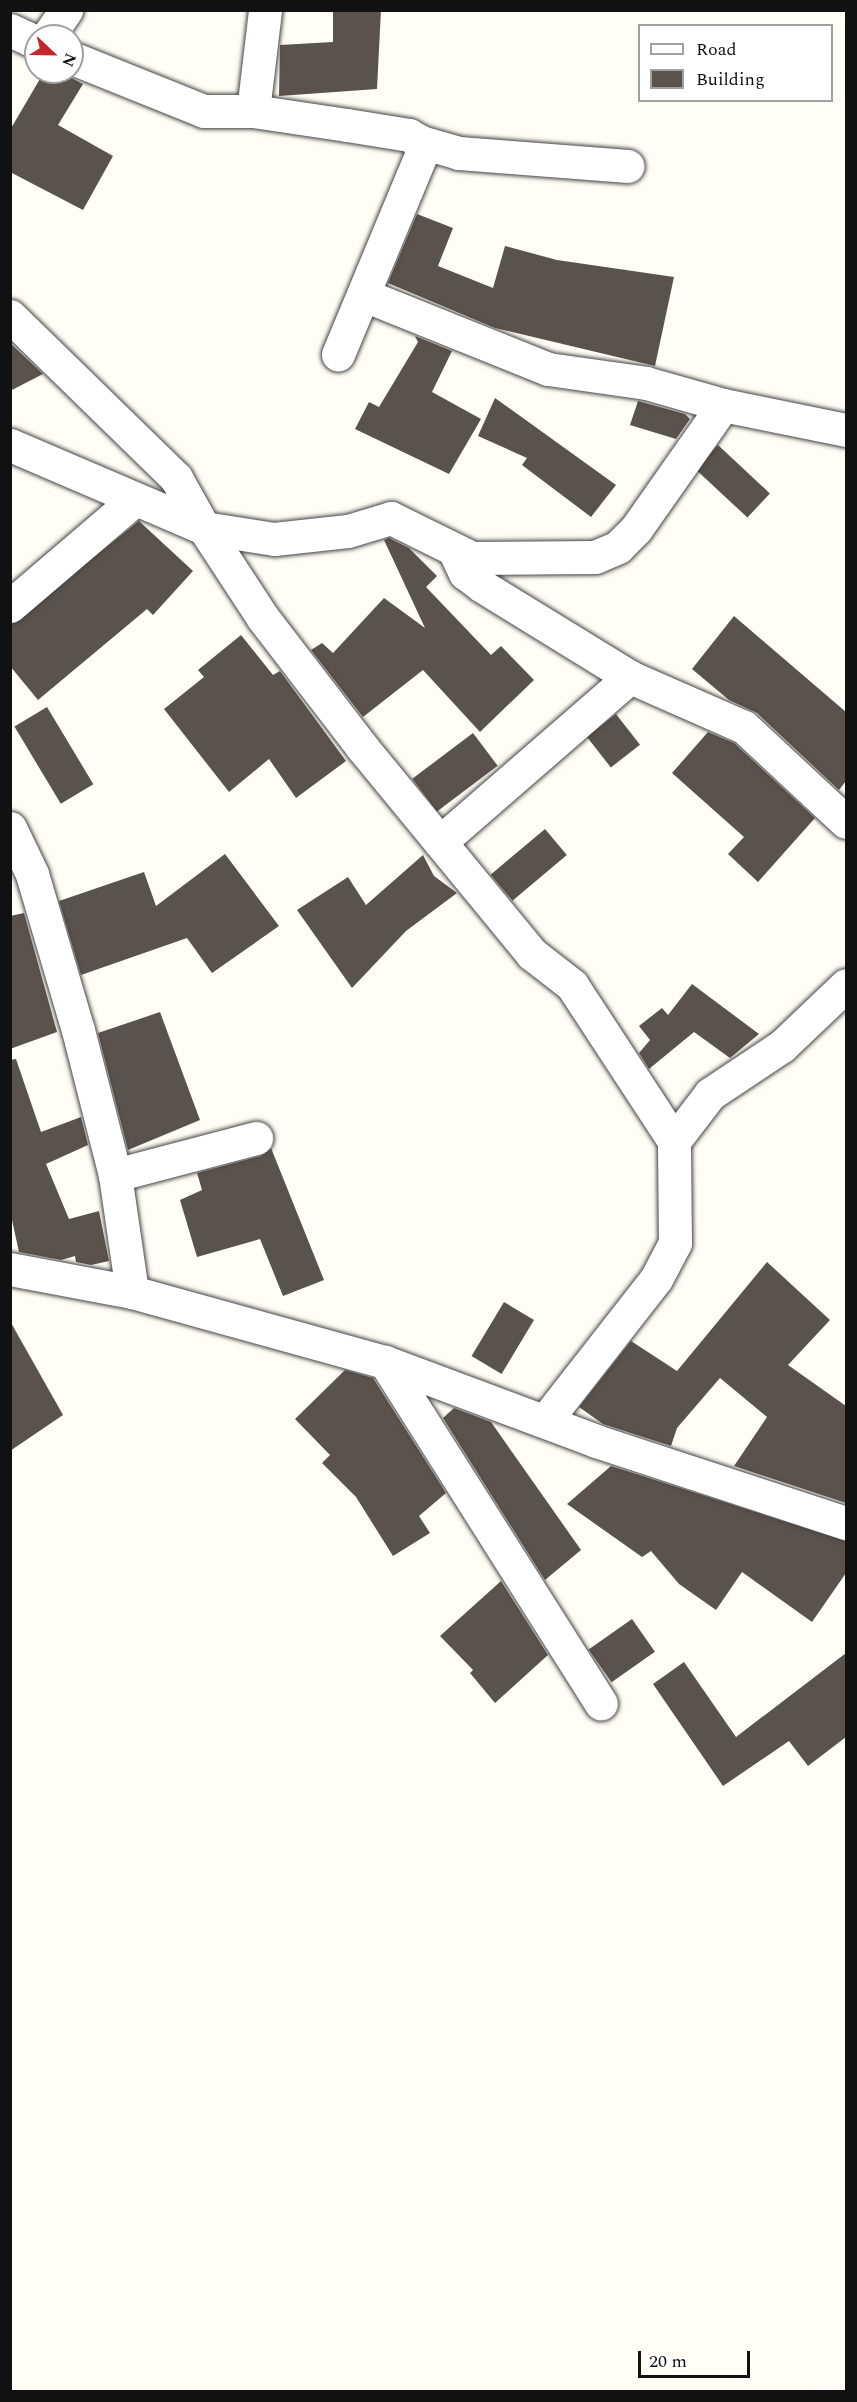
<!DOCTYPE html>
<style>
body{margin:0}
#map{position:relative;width:857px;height:2402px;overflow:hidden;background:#fffdf5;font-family:Spectral,serif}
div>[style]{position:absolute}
.building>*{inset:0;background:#5a524d;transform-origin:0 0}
.roads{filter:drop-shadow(0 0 2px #444) drop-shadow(0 0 2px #444)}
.minor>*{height:33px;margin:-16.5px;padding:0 16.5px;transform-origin:16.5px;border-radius:16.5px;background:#fff}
span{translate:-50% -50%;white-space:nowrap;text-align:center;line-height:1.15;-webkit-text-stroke:6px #fff;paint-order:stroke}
.frame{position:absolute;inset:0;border:12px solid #111;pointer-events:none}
.legend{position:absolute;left:638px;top:24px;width:195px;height:78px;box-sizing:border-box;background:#fff;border:2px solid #a0a0a0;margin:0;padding:8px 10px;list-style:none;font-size:18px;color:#111}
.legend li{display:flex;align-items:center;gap:12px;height:30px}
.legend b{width:30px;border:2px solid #a0a0a0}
.north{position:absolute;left:24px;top:24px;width:60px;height:60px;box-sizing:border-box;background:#fff;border:2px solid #a0a0a0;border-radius:50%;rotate:112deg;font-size:16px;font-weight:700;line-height:24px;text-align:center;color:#111}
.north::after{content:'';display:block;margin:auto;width:21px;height:27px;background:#c4262e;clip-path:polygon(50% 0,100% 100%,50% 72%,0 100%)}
.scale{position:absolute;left:638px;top:2351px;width:112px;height:27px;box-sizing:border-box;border:3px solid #111;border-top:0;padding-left:8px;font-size:18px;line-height:21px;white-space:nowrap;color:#111;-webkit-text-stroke:4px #fff;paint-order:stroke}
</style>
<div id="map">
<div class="building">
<i style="clip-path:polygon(333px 10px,381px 10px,377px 89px,279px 96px,280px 45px,333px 42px)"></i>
<i style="clip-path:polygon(44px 72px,60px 72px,83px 84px,58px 125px,113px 156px,83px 210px,10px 172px,10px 130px)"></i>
<i style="clip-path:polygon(417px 214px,453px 228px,438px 266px,493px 288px,505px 246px,557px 260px,674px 277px,655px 366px,495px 328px,388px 283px)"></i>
<i style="clip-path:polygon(415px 336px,452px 351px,432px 392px,481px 419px,449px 474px,355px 429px,369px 402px,379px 407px,418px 342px)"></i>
<i style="clip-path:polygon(10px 343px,43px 374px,10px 391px)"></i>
<i style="clip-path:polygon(495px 398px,616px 485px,591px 517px,522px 465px,527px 458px,478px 436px)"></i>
<i style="clip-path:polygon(638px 401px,685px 414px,690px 419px,676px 439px,630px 425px)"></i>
<i style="left:718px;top:445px;width:71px;height:33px;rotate:43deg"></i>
<i style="clip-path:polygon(139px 521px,193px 571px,153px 615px,147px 609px,38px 700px,10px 666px,10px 624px)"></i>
<i style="clip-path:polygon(389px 538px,409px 548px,437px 576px,426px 587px,491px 655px,501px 646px,534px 680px,480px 732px,423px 670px,363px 717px,311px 650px,322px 643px,333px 653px,384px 598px,425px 628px,384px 540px)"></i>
<i style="clip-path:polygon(734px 616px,846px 712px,846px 781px,839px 790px,757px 713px,729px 700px,692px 669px)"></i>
<i style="clip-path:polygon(241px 635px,273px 675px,280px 671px,346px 761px,296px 798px,269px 759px,229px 792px,164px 709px,204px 677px,198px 670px)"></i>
<i style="left:47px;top:707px;width:90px;height:38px;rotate:59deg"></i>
<i style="left:616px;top:714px;width:39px;height:37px;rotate:52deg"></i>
<i style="clip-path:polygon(708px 732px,734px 743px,815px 818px,758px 882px,728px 854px,744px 837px,672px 773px)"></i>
<i style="left:473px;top:733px;width:41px;height:76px;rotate:53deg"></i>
<i style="left:545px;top:829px;width:34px;height:71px;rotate:50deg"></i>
<i style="clip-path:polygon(225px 854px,279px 926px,212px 973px,187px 938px,81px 975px,59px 901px,144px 872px,156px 906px)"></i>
<i style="clip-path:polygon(423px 855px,434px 876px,457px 893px,406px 931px,352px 988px,297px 910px,348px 877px,366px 905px)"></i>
<i style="clip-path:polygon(24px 913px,57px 1032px,10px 1049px,10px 916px)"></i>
<i style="clip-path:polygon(692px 984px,759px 1034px,730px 1058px,694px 1032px,649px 1069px,639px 1053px,650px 1040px,639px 1026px,662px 1008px,668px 1015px)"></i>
<i style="clip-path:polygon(160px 1012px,200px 1120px,128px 1150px,98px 1033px)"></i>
<i style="clip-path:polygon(16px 1059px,41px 1132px,81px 1117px,88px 1145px,46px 1164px,69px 1219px,99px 1211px,109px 1261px,91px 1265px,76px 1262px,75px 1256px,61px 1260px,19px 1252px,10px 1211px,10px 1060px)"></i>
<i style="clip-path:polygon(271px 1148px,324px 1280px,283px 1296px,260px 1239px,197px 1257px,180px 1200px,202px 1190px,197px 1173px,261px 1156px)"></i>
<i style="clip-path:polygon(767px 1262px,830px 1320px,788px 1365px,846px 1406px,846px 1503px,734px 1466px,767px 1417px,720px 1378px,677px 1428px,671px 1446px,603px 1424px,579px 1407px,631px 1341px,677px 1371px)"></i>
<i style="left:504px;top:1302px;width:35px;height:63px;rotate:31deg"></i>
<i style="clip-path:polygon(10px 1321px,63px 1415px,10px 1451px)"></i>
<i style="clip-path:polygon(345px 1370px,373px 1378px,446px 1493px,419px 1516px,430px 1533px,393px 1556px,356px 1497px,322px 1463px,330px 1455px,295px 1419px)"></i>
<i style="clip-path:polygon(454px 1408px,491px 1422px,581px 1550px,545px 1580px,443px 1418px)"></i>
<i style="clip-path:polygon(611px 1466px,846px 1541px,846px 1573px,812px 1622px,742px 1572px,716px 1610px,679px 1584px,651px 1551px,642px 1557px,567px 1504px)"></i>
<i style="clip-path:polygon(501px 1581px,548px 1655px,495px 1703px,470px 1673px,473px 1670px,440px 1636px)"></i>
<i style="left:632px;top:1619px;width:40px;height:53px;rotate:55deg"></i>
<i style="clip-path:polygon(846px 1653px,846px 1737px,808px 1766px,789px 1741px,723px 1786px,653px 1684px,684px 1662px,736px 1737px)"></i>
</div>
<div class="roads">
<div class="minor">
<i style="left:10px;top:30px;width:29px;rotate:25deg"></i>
<i style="left:48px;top:36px;width:32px;rotate:-55deg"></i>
<i style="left:72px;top:58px;width:142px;rotate:21.9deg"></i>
<i style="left:204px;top:111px;width:49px"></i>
<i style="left:253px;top:111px;width:95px;rotate:8.5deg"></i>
<i style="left:347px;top:125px;width:63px;rotate:9.2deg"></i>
<i style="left:409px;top:135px;width:14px;rotate:30deg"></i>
<i style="left:421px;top:142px;width:13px;rotate:90deg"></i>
<i style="left:421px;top:155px;width:216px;rotate:112.6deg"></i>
<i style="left:253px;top:111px;width:102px;rotate:-83.2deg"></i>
<i style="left:421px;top:142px;width:40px;rotate:16deg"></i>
<i style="left:459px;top:153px;width:169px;rotate:4.4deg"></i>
<i style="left:364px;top:295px;width:198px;rotate:21.9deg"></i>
<i style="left:548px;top:369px;width:99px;rotate:8.1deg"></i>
<i style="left:646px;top:383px;width:80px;rotate:15.9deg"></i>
<i style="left:10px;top:316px;width:232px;rotate:44.3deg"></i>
<i style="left:176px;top:478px;width:57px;rotate:60.8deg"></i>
<i style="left:204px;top:528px;width:211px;rotate:-156.8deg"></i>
<i style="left:456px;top:554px;width:21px;rotate:65deg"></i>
<i style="left:465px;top:573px;width:21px;rotate:37deg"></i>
<i style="left:482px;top:586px;width:174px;rotate:31.6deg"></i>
<i style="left:630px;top:677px;width:124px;rotate:23.7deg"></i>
<i style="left:744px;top:727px;width:139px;rotate:43deg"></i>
<i style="left:10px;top:606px;width:163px;rotate:-40.5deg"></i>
<i style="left:10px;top:828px;width:51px;rotate:64.4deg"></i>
<i style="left:32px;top:874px;width:163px;rotate:73.6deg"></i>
<i style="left:78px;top:1030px;width:150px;rotate:75.7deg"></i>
<i style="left:115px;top:1175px;width:118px;rotate:81.7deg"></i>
<i style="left:440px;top:842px;width:252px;rotate:-41deg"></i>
<i style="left:674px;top:1141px;width:59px;rotate:-52.5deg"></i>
<i style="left:710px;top:1094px;width:87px;rotate:-33.7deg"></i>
<i style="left:782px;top:1046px;width:88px;rotate:-43.6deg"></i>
<i style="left:115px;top:1175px;width:146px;rotate:-14.7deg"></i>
<i style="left:10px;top:1269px;width:124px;rotate:10.7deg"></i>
<i style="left:132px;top:1292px;width:263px;rotate:15.5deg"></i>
<i style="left:385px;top:1362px;width:225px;rotate:20.5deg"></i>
<i style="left:596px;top:1441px;width:263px;rotate:18.2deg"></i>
<i style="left:385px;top:1362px;width:404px;rotate:57.7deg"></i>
<i style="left:545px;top:1421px;width:180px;rotate:-52deg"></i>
<i style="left:656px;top:1279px;width:41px;rotate:-62.2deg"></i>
<i style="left:675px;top:1243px;width:102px;rotate:-90.6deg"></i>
<i style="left:674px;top:1141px;width:186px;rotate:-123.2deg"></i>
<i style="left:572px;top:985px;width:51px;rotate:-142.2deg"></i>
<i style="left:532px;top:954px;width:268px;rotate:-129.4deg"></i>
<i style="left:362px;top:747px;width:163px;rotate:-127.5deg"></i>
<i style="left:263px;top:618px;width:108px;rotate:-123.2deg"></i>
<i style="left:204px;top:528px;width:71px;rotate:8.9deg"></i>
<i style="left:274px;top:539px;width:74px;rotate:-6.2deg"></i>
<i style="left:348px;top:531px;width:45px;rotate:-16.8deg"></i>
<i style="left:391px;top:518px;width:90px;rotate:26.3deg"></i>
<i style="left:472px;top:558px;width:123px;rotate:-0.5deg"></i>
<i style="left:595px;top:557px;width:25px;rotate:-23deg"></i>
<i style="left:618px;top:547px;width:25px;rotate:-45deg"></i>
<i style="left:636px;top:529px;width:151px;rotate:-54.9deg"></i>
<i style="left:723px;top:405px;width:126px;rotate:11.5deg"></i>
</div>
</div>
<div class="frame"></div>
<ul class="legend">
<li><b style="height:8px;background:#fff"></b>Road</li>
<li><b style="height:16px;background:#5a524d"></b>Building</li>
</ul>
<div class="north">N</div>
<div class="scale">20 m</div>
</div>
